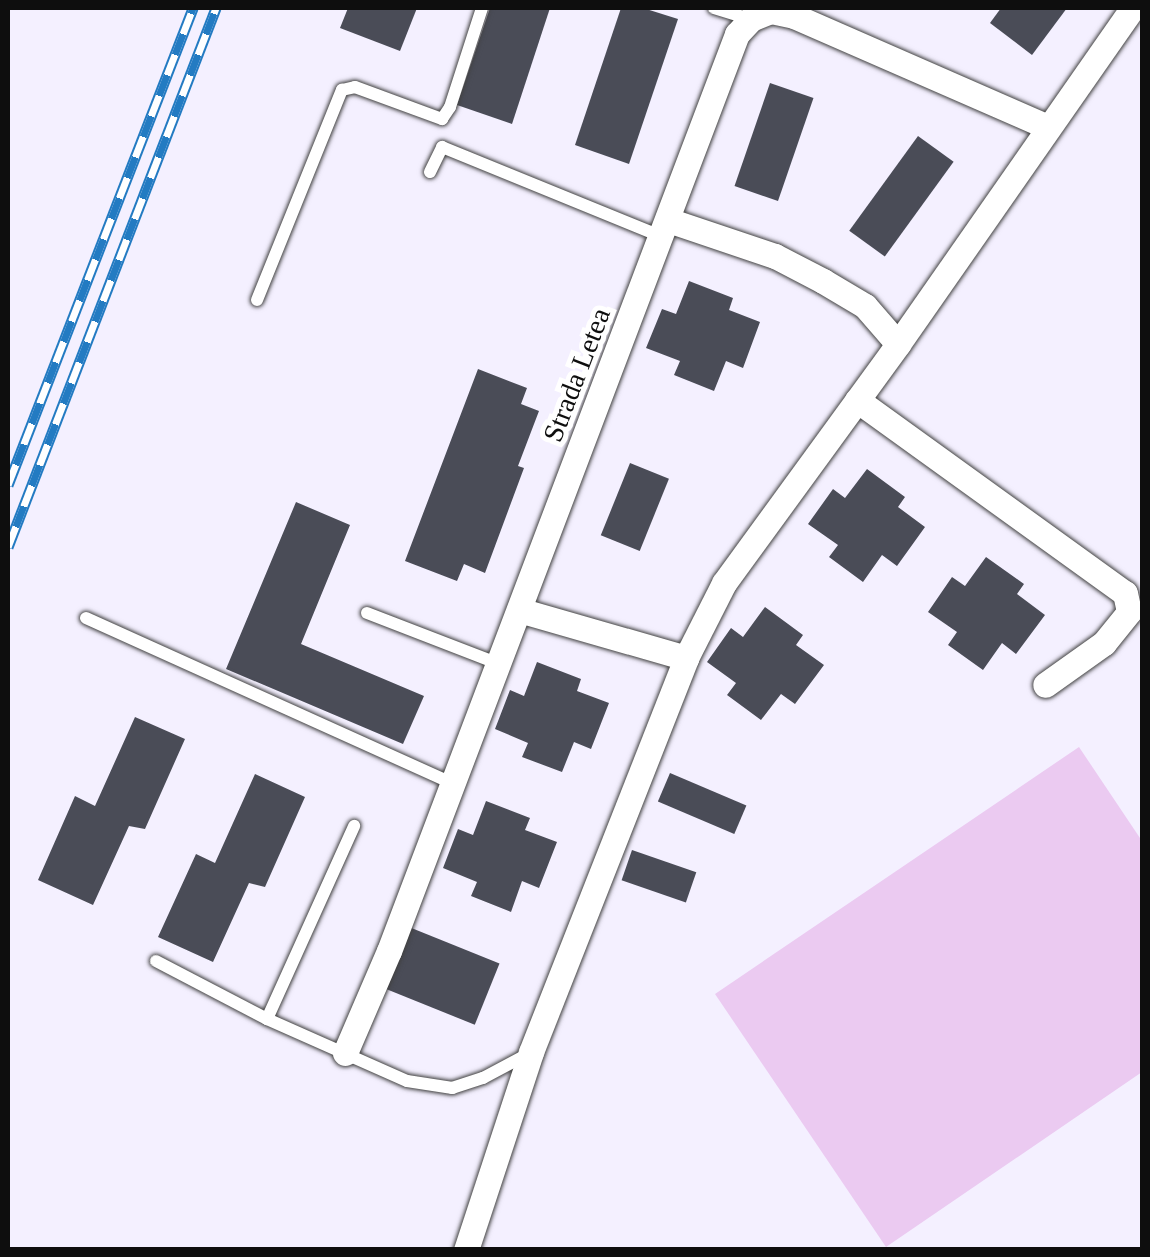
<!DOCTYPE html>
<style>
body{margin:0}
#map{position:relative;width:1150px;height:1257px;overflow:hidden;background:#f4f0ff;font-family:"Times New Roman",serif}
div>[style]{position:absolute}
.pitch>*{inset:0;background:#ebcaf1}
.building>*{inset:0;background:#4a4c57;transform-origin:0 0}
.roads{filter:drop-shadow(0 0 2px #414141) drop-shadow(0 0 2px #414141)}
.lane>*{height:12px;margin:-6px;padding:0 6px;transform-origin:6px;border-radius:6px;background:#fff}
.street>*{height:25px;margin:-12.5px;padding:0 12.5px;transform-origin:12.5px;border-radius:12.5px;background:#fff}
.rail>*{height:11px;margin-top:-5.5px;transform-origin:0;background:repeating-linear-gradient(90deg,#fff 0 22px,#237bc2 0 44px);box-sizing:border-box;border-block:2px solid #237bc2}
span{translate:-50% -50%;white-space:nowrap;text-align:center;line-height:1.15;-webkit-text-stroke:10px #fff;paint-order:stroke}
.street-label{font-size:28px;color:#0e0e0e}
.frame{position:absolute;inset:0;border:10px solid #0e0e0e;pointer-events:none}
</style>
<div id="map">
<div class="pitch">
<i style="clip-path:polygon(1079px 747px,1142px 841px,1142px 1072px,886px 1247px,715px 994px)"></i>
</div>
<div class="building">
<i style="clip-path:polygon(348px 8px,417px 8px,400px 51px,340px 28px)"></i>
<i style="clip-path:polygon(490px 8px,550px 8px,512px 124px,457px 105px)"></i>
<i style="clip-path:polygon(621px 8px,643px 8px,678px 19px,629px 164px,575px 145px)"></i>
<i style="clip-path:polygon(1001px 8px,1067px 8px,1032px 55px,990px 23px)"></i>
<i style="left:770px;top:83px;width:46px;height:109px;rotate:19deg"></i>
<i style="left:918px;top:136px;width:44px;height:117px;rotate:36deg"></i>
<i style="clip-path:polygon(689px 281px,733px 298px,729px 310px,760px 322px,743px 368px,726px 361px,714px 391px,674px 375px,680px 361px,646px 348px,662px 309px,676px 314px)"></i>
<i style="clip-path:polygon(478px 369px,527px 388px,521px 404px,539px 411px,518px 466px,524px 468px,485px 573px,464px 564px,457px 581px,405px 561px)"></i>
<i style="left:630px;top:463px;width:42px;height:78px;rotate:22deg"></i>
<i style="clip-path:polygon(867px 469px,905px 497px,898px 507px,925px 527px,897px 566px,882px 555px,863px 582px,829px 557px,838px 545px,808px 524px,833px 489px,845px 498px)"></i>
<i style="clip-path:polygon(296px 502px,350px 525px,301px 644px,424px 696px,403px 744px,226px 669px)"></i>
<i style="clip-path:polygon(986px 557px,1024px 584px,1017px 594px,1045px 615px,1016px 654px,1002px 643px,983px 670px,948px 645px,957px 632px,928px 612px,952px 577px,965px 586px)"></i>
<i style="clip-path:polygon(765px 607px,803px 635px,796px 645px,824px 665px,795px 704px,781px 694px,761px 720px,727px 695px,736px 683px,707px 662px,731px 628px,743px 637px)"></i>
<i style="clip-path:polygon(537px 662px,581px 679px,577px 691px,609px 703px,591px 749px,574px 742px,562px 772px,522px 757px,528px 743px,495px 729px,510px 690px,524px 696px)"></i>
<i style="clip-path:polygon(135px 717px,185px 739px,145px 829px,129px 826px,93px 905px,38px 880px,75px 796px,95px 806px)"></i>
<i style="left:670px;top:773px;width:83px;height:31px;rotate:23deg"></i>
<i style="clip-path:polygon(255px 774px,305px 797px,265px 887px,249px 883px,213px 962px,158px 937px,196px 854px,215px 863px)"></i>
<i style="clip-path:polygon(486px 801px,530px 818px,525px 830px,557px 842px,539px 888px,522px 881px,511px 912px,471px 896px,477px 882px,443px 868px,458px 829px,473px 835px)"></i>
<i style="left:632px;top:850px;width:68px;height:32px;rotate:19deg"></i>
<i style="left:404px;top:925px;width:103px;height:66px;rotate:22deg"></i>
</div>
<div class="roads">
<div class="lane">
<i style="left:714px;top:8px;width:39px;rotate:17deg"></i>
<i style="left:430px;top:172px;width:28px;rotate:-64deg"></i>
<i style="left:442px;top:147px;width:238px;rotate:22.2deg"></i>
<i style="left:257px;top:300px;width:227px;rotate:-68deg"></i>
<i style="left:342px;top:90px;width:13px;rotate:-13deg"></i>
<i style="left:355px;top:87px;width:93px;rotate:20.2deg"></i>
<i style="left:442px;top:119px;width:14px;rotate:-56deg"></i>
<i style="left:450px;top:107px;width:104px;rotate:-72.1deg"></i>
<i style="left:367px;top:613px;width:142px;rotate:21.1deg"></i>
<i style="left:86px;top:618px;width:403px;rotate:24.3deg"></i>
<i style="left:156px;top:961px;width:125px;rotate:27.6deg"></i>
<i style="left:267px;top:1019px;width:153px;rotate:23.9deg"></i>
<i style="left:407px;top:1081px;width:46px;rotate:8.8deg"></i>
<i style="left:452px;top:1088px;width:33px;rotate:-18deg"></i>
<i style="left:483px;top:1078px;width:51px;rotate:-28.1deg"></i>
<i style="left:267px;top:1019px;width:212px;rotate:-65.7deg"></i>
</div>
<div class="street">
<i style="left:668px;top:220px;width:113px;rotate:18.6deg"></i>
<i style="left:775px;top:256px;width:54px;rotate:27.5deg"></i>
<i style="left:823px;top:281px;width:49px;rotate:30.8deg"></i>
<i style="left:865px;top:306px;width:50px;rotate:49deg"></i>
<i style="left:857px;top:400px;width:330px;rotate:35.8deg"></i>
<i style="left:1125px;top:593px;width:19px;rotate:78deg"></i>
<i style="left:1129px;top:612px;width:40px;rotate:129deg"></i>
<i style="left:1104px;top:643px;width:72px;rotate:144.6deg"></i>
<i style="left:519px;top:610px;width:174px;rotate:16deg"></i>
<i style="left:345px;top:1053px;width:111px;rotate:-66.7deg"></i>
<i style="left:389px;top:951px;width:981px;rotate:-69.22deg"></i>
<i style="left:737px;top:34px;width:21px;rotate:-47deg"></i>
<i style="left:751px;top:19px;width:22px;rotate:-22deg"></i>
<i style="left:771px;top:11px;width:24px;rotate:12deg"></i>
<i style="left:794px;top:16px;width:275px;rotate:23.6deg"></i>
<i style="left:466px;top:1250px;width:208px;rotate:-71.8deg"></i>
<i style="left:531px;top:1052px;width:423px;rotate:-68.5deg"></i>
<i style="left:686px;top:658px;width:84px;rotate:-63.1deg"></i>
<i style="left:724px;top:583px;width:296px;rotate:-53.9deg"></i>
<i style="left:898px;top:344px;width:409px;rotate:-55.1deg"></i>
</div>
</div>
<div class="rail">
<i style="left:8px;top:485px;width:512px;rotate:-68.8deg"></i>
<i style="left:8px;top:547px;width:578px;rotate:-68.9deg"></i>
</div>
<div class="street-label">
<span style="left:577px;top:375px;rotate:-69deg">Strada Letea</span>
</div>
<div class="frame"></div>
</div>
